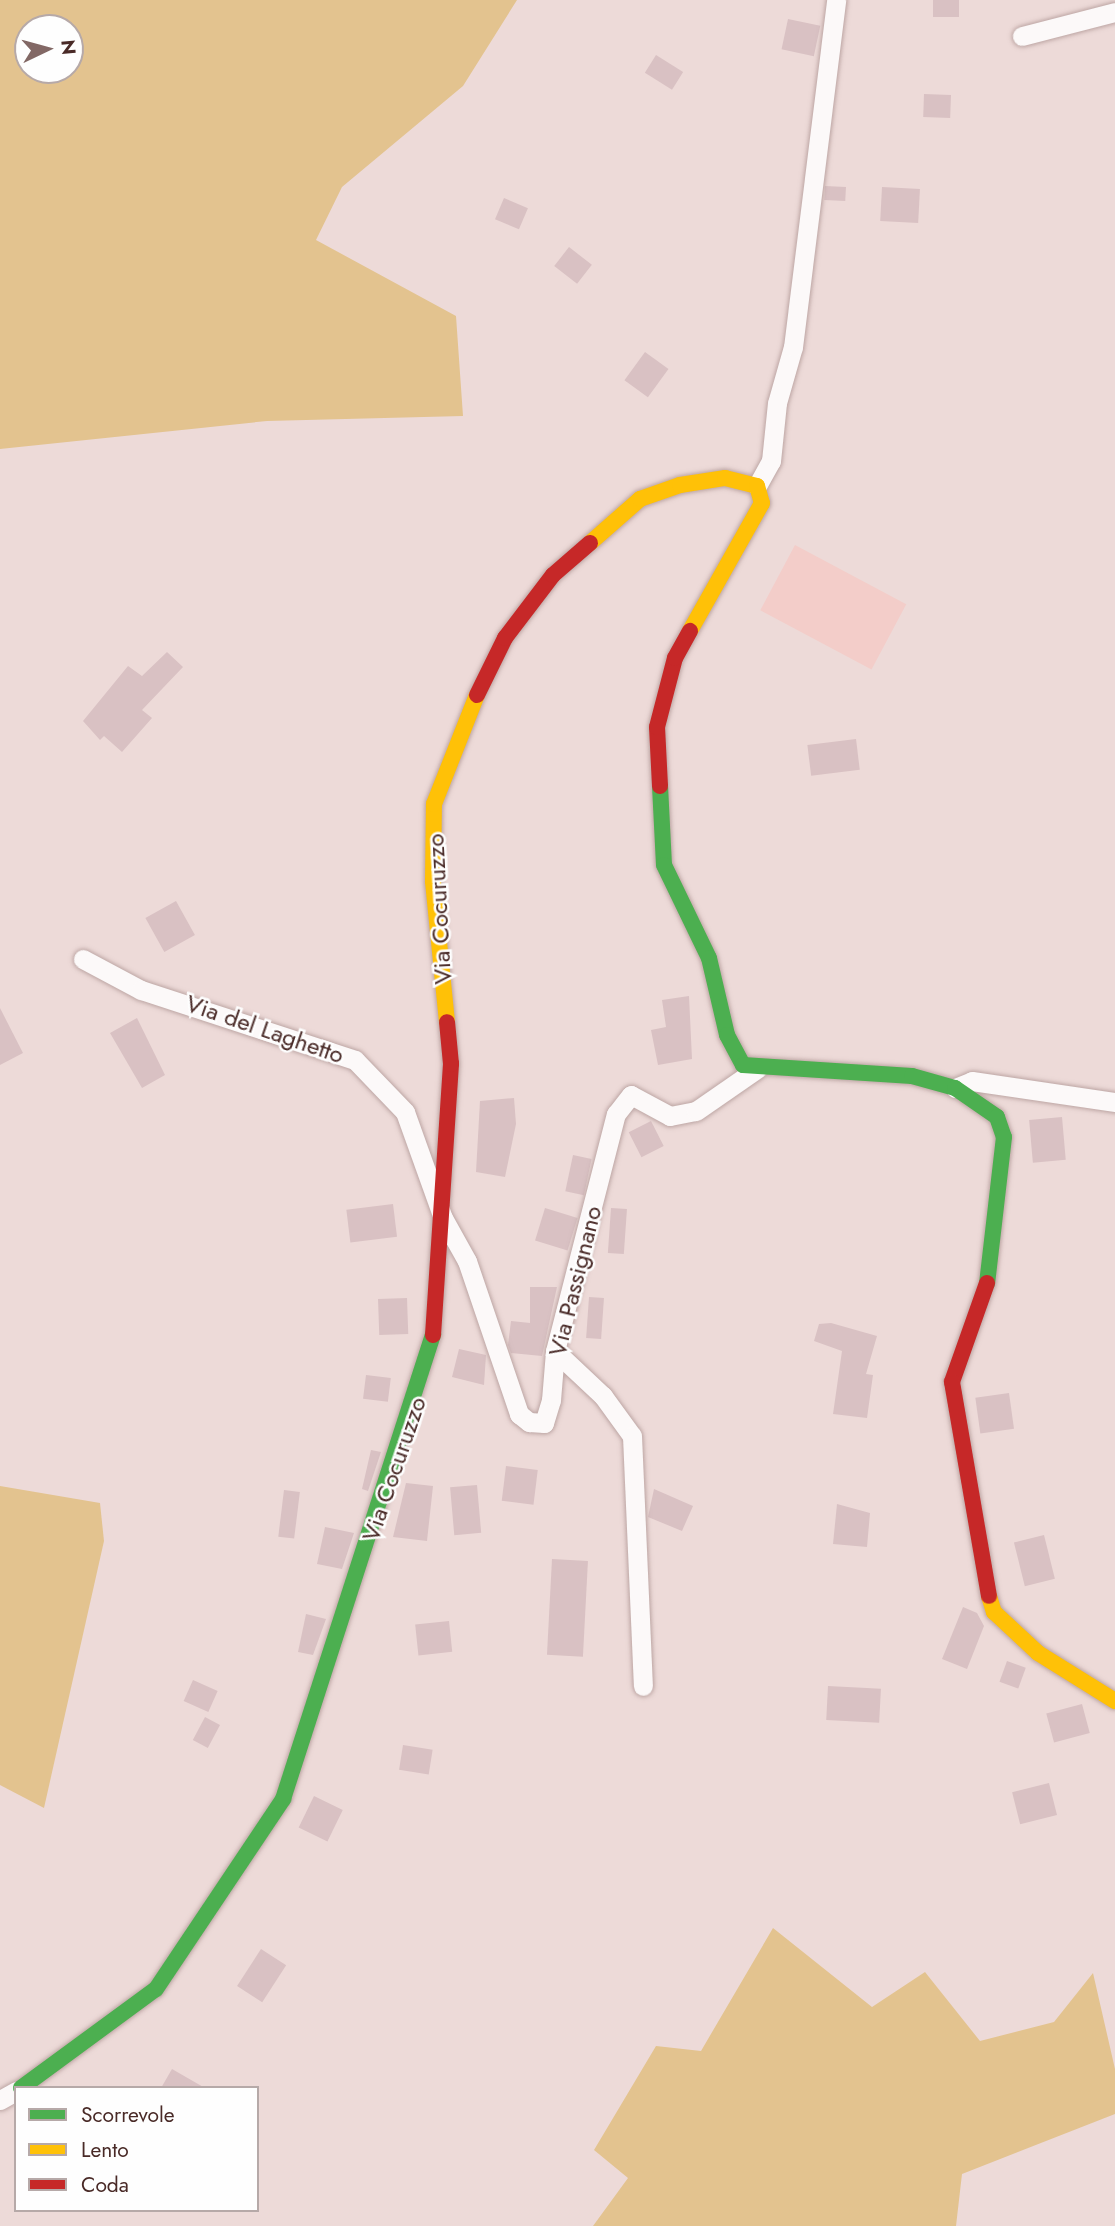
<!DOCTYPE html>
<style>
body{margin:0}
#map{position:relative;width:1115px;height:2226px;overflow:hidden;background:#eddad8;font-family:Jost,sans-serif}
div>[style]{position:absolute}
.built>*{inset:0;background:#f3cdc9;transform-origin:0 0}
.green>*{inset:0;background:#e3c38f}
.building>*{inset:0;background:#d9c1c3;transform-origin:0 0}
.roads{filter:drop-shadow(0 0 2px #bda6a4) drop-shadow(0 0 2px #bda6a4)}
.street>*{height:19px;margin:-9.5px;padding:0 9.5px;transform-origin:9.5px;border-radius:9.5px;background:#fcf9f9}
.fast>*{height:16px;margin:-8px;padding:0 8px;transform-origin:8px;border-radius:8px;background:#4caf50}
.slow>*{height:16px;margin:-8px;padding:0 8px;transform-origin:8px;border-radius:8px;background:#ffc107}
.jam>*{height:16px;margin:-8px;padding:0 8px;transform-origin:8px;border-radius:8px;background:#c62828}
span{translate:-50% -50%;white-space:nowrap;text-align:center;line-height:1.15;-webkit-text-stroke:5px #fefefe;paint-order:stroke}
.street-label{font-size:24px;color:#492a27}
.legend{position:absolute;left:14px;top:2086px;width:245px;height:126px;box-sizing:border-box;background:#fefefe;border:2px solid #b6a9a8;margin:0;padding:9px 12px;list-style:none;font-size:21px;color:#492a27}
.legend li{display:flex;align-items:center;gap:14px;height:35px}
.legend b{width:35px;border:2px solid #b6a9a8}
.north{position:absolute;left:14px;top:14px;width:70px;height:70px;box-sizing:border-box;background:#fefefe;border:2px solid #b6a9a8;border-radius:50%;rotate:85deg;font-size:19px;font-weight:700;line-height:28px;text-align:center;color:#492a27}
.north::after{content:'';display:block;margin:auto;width:24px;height:32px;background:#826865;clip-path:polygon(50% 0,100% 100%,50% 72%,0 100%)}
</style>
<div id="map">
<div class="built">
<i style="left:795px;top:545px;width:126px;height:74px;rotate:28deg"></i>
</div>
<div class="green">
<i style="clip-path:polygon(evenodd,0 0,517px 0,463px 86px,342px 187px,316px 240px,456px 316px,463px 416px,267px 421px,0 449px,0 0,28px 28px,70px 28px,70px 70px,28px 70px,28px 28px)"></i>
<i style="clip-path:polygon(0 1486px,100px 1503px,104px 1541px,44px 1808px,0 1785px)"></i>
<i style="clip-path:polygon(773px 1928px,872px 2007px,925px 1972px,980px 2041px,1054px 2022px,1093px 1973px,1115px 2069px,1115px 2114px,962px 2174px,956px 2226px,593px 2226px,628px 2178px,594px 2150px,656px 2046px,701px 2051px)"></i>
</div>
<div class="building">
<i style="left:933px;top:0;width:26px;height:17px"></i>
<i style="left:788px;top:19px;width:33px;height:31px;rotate:12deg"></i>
<i style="left:656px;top:55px;width:32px;height:21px;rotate:32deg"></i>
<i style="left:924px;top:94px;width:27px;height:23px;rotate:2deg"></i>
<i style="left:825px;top:186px;width:21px;height:14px;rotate:3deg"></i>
<i style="left:882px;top:187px;width:38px;height:34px;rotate:3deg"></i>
<i style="left:504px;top:198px;width:26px;height:23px;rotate:23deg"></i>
<i style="left:569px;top:247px;width:29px;height:24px;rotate:38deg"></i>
<i style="left:645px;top:352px;width:29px;height:35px;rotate:36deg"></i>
<i style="clip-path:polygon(167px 652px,183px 667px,142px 710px,152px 718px,122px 752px,104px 736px,100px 740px,83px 721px,128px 666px,142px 676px)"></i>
<i style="left:856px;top:739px;width:31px;height:49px;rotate:83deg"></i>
<i style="left:176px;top:901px;width:39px;height:35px;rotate:61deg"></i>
<i style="clip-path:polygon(689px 996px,692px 1059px,658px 1065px,651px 1030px,666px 1027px,662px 1000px)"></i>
<i style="clip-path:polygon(0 1008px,23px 1053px,0 1065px)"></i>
<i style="clip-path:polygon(137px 1018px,165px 1075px,142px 1088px,110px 1033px)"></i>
<i style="clip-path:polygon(514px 1098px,516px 1124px,505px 1177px,476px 1172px,480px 1101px)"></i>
<i style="left:1062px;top:1117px;width:43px;height:33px;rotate:85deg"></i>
<i style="left:651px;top:1121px;width:28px;height:25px;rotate:63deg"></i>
<i style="left:573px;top:1155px;width:19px;height:37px;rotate:12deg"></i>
<i style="left:393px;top:1204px;width:33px;height:47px;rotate:83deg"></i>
<i style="left:545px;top:1208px;width:34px;height:34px;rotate:17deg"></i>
<i style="left:611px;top:1208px;width:16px;height:45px;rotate:4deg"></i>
<i style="clip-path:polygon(530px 1287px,557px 1287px,542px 1356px,511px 1353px,508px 1345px,511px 1321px,530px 1323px)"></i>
<i style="left:589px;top:1297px;width:15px;height:41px;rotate:4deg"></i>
<i style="left:407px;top:1298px;width:36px;height:29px;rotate:88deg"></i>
<i style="clip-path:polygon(831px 1323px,877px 1336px,866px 1374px,873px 1375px,867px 1418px,833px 1414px,842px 1351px,814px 1341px,819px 1324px)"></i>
<i style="clip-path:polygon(459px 1349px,486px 1355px,484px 1385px,452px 1377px)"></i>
<i style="left:366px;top:1375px;width:25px;height:24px;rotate:7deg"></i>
<i style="left:1009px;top:1393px;width:36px;height:34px;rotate:82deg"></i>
<i style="clip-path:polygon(371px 1450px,381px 1452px,368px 1491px,362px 1489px)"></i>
<i style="left:506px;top:1466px;width:32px;height:35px;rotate:7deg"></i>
<i style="clip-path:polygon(406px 1483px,433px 1486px,427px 1541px,393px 1537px)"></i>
<i style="left:477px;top:1485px;width:48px;height:27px;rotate:85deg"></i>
<i style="clip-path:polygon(654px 1489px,693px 1506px,682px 1531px,648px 1517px)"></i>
<i style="left:284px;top:1490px;width:16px;height:47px;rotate:7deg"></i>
<i style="clip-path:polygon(837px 1504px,870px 1513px,867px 1547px,833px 1544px)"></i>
<i style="clip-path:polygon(325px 1527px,354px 1533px,342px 1569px,317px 1564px)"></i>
<i style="left:1044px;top:1535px;width:45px;height:31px;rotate:76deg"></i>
<i style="left:552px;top:1559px;width:36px;height:96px;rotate:3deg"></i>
<i style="clip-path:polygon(963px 1607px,977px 1613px,984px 1626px,967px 1669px,942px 1659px)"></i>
<i style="clip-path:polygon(306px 1614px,326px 1619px,313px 1655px,298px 1652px)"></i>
<i style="left:449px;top:1621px;width:31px;height:34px;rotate:84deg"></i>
<i style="left:1007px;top:1661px;width:20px;height:22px;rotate:20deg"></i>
<i style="left:193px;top:1680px;width:27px;height:23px;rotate:24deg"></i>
<i style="left:828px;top:1686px;width:53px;height:34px;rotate:3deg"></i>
<i style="left:1082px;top:1704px;width:30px;height:37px;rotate:75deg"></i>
<i style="left:205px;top:1717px;width:17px;height:26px;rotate:28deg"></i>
<i style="left:403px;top:1745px;width:30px;height:25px;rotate:9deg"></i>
<i style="left:1049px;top:1783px;width:33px;height:38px;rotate:76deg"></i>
<i style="left:314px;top:1796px;width:32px;height:35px;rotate:26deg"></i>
<i style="left:261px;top:1949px;width:30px;height:44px;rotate:33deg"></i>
<i style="clip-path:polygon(172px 2069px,205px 2088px,161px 2088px)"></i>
</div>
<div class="roads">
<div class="street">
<i style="left:1022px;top:36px;width:96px;rotate:-14.5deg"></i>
<i style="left:757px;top:486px;width:29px;rotate:-61deg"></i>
<i style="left:771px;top:461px;width:58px;rotate:-84.1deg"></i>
<i style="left:777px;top:403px;width:58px;rotate:-74.1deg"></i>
<i style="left:793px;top:347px;width:350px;rotate:-82.9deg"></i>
<i style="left:83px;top:959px;width:66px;rotate:28.1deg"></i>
<i style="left:141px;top:990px;width:225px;rotate:18.1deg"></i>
<i style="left:355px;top:1060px;width:72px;rotate:46.1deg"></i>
<i style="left:405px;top:1112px;width:113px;rotate:70.3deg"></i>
<i style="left:443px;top:1218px;width:49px;rotate:60.8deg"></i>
<i style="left:467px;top:1261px;width:162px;rotate:71.2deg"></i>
<i style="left:519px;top:1414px;width:13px;rotate:39deg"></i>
<i style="left:529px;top:1422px;width:15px;rotate:4deg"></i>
<i style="left:544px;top:1423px;width:24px;rotate:-73deg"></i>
<i style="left:551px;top:1400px;width:49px;rotate:-85.3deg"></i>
<i style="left:555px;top:1351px;width:245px;rotate:-75.6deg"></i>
<i style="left:616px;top:1114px;width:24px;rotate:-52deg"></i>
<i style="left:631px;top:1095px;width:44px;rotate:28.3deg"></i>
<i style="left:670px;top:1116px;width:26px;rotate:-11deg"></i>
<i style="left:696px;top:1111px;width:75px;rotate:-34.7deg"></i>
<i style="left:955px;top:1088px;width:18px;rotate:-22deg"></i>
<i style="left:972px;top:1081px;width:145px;rotate:8.4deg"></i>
<i style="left:555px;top:1351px;width:66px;rotate:43.2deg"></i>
<i style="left:603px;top:1396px;width:49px;rotate:54.1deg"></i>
<i style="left:632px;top:1436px;width:250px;rotate:87.5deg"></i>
<i style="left:0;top:2100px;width:18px;rotate:-29deg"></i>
</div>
<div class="fast">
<i style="left:660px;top:786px;width:79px;rotate:87.1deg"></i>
<i style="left:664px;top:865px;width:103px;rotate:64.2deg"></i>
<i style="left:709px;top:958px;width:79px;rotate:76.8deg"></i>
<i style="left:727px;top:1035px;width:34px;rotate:62deg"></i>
<i style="left:743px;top:1065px;width:169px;rotate:3.7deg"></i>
<i style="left:912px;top:1076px;width:45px;rotate:15.6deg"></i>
<i style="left:955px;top:1088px;width:51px;rotate:34.6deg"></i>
<i style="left:997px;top:1117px;width:21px;rotate:71deg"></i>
<i style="left:1004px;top:1137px;width:147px;rotate:96.6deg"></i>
<i style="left:21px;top:2088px;width:167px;rotate:-36.3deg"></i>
<i style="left:156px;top:1989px;width:229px;rotate:-56.2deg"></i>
<i style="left:283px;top:1799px;width:488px;rotate:-72.1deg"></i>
</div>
<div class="slow">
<i style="left:590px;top:543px;width:67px;rotate:-41.3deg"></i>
<i style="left:640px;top:499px;width:42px;rotate:-19.3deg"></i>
<i style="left:680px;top:485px;width:46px;rotate:-8.8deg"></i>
<i style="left:725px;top:478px;width:33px;rotate:14deg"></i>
<i style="left:757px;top:486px;width:18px;rotate:74deg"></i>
<i style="left:762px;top:503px;width:147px;rotate:119.4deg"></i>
<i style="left:447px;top:1022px;width:142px;rotate:-95.7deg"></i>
<i style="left:433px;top:881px;width:77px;rotate:-89.3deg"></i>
<i style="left:434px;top:804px;width:117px;rotate:-68.5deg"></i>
<i style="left:989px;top:1596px;width:17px;rotate:73deg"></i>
<i style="left:994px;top:1612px;width:60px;rotate:43deg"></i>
<i style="left:1038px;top:1653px;width:91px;rotate:31.9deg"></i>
</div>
<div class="jam">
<i style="left:477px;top:695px;width:64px;rotate:-63.8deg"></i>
<i style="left:505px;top:638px;width:79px;rotate:-52.7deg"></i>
<i style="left:553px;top:575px;width:49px;rotate:-40.9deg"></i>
<i style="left:660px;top:786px;width:59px;rotate:-92.9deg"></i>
<i style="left:657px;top:727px;width:71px;rotate:-75.4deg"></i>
<i style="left:675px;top:658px;width:31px;rotate:-61deg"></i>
<i style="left:987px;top:1283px;width:105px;rotate:109.5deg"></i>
<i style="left:952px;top:1382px;width:217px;rotate:80.2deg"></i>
<i style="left:433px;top:1335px;width:272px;rotate:-86.2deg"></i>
<i style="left:451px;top:1064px;width:42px;rotate:-95.4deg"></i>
</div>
</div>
<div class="street-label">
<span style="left:439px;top:909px;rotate:-93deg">Via Cocuruzzo</span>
<span style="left:265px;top:1029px;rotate:19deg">Via del Laghetto</span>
<span style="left:575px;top:1281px;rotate:-76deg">Via Passignano</span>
<span style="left:394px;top:1469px;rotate:-71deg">Via Cocuruzzo</span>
</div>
<ul class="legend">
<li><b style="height:9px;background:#4caf50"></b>Scorrevole</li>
<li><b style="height:9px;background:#ffc107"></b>Lento</li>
<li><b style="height:9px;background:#c62828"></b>Coda</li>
</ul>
<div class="north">N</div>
</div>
